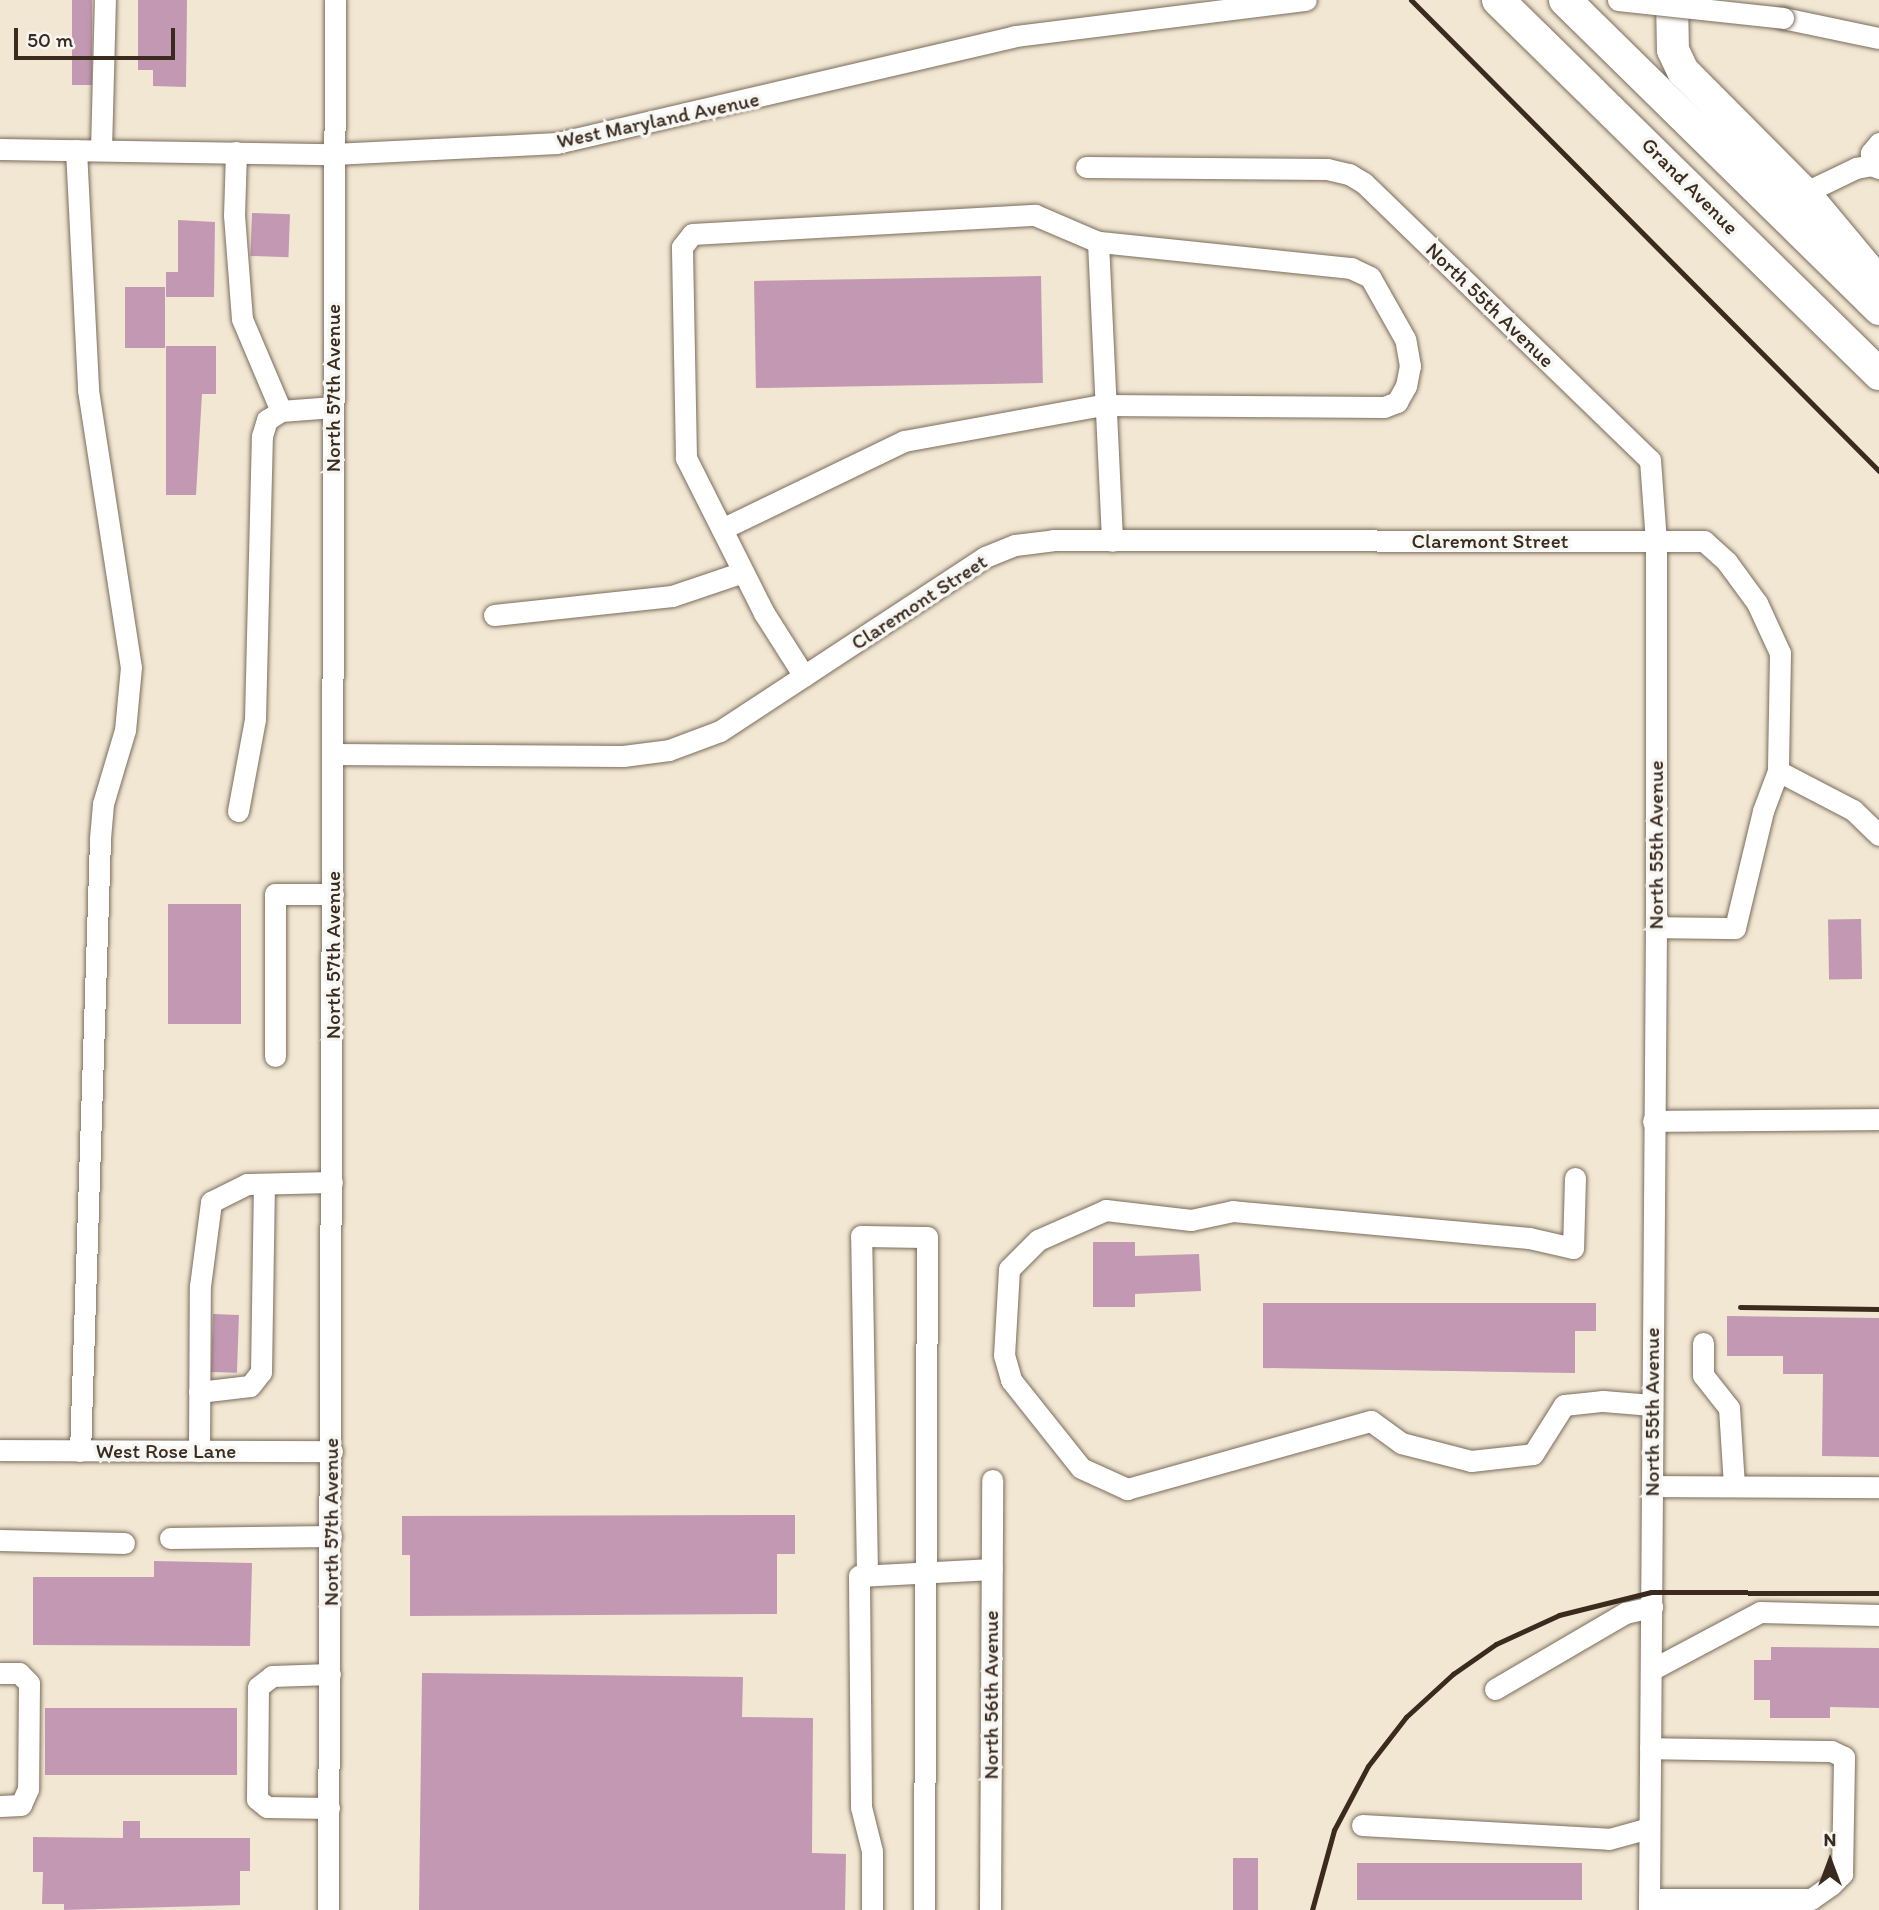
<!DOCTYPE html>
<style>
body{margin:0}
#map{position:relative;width:1879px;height:1910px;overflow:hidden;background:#f2e7d2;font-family:Itim,sans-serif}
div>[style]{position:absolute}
.building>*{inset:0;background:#c298b2;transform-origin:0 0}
.roads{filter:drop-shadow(0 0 2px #7b6c5d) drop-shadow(0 0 2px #7b6c5d)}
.minor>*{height:21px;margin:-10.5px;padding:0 10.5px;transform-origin:10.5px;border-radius:10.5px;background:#fff}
.highway>*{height:32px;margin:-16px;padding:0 16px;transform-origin:16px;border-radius:16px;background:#fff}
.rail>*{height:5px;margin:-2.5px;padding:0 2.5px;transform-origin:2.5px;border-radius:2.5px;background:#3b2a1e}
.bridges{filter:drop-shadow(0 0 2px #7b6c5d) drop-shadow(0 0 2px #7b6c5d)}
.minor-bridge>*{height:21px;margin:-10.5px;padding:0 10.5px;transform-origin:10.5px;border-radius:10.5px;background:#fff}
span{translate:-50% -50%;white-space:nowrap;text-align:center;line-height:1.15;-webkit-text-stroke:7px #f6f6f2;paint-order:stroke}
.street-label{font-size:21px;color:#3b2a1e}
.north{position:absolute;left:1795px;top:1826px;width:70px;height:70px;-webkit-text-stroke:5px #f6f6f2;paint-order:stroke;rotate:0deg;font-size:19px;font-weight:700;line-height:28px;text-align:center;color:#3b2a1e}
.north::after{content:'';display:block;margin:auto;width:24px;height:32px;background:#3b2a1e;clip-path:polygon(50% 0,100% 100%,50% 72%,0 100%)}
.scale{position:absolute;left:14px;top:28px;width:161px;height:32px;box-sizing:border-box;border:4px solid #3b2a1e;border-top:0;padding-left:9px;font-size:21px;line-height:24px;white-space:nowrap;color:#3b2a1e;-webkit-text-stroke:5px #f6f6f2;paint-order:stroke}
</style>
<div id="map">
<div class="building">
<i style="left:72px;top:0;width:20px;height:85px"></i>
<i style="clip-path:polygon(138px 0,187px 0,186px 87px,153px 86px,153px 70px,138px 70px)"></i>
<i style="left:252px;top:213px;width:38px;height:43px;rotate:2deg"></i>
<i style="clip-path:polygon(178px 220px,215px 222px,214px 297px,166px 297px,166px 272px,178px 272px)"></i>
<i style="left:1041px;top:276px;width:107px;height:287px;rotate:89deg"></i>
<i style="left:125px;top:287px;width:40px;height:61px"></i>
<i style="clip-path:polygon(166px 346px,216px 346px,216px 394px,202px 394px,196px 495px,166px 495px)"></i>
<i style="left:168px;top:904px;width:73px;height:120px"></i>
<i style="left:1861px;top:919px;width:60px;height:33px;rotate:89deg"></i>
<i style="clip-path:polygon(1093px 1242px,1135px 1242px,1135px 1256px,1199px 1254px,1201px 1291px,1135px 1294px,1135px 1307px,1093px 1307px)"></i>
<i style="clip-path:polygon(1263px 1303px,1596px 1303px,1596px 1331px,1575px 1331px,1575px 1373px,1263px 1368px)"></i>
<i style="left:213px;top:1314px;width:26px;height:58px;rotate:2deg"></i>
<i style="clip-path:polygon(1727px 1316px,1879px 1318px,1879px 1457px,1822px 1456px,1823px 1374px,1783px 1374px,1783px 1356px,1727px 1356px)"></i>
<i style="clip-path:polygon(795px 1515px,795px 1554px,777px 1554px,777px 1614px,410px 1616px,410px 1555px,402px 1555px,402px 1516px)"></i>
<i style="clip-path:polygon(154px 1561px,252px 1563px,250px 1646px,33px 1645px,33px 1577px,154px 1577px)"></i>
<i style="clip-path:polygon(1771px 1647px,1879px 1648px,1879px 1708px,1830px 1707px,1830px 1718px,1770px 1718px,1770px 1700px,1754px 1700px,1754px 1660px,1771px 1660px)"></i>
<i style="clip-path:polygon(422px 1673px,743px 1677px,742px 1717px,813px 1718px,812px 1853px,846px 1854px,845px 1910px,419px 1910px)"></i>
<i style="left:45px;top:1708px;width:192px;height:67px"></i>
<i style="clip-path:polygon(123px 1821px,140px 1821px,140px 1838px,250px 1838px,250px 1871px,240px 1871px,240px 1905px,64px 1910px,64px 1904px,42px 1904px,43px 1872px,33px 1872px,33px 1837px,123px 1838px)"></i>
<i style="left:1233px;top:1858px;width:25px;height:52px"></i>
<i style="left:1357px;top:1863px;width:225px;height:37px"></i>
</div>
<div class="roads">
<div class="minor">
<i style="left:1783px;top:18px;width:98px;rotate:11.8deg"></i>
<i style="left:1879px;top:143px;width:13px;rotate:129deg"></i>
<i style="left:1871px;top:153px;width:12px;rotate:90deg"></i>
<i style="left:1871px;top:165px;width:9px;rotate:21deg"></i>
<i style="left:0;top:149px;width:333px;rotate:0.9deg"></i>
<i style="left:333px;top:154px;width:224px;rotate:-2.8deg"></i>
<i style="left:557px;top:143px;width:470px;rotate:-13.1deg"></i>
<i style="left:1015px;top:36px;width:293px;rotate:-7.1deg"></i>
<i style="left:76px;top:150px;width:240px;rotate:87.1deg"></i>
<i style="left:88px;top:390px;width:280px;rotate:81.2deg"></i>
<i style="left:131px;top:667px;width:63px;rotate:95.4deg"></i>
<i style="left:125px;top:730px;width:77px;rotate:106.6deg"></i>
<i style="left:103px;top:804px;width:36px;rotate:95deg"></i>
<i style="left:100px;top:840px;width:611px;rotate:91.87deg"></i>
<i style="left:101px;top:150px;width:150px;rotate:-88.5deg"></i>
<i style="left:236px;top:152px;width:63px;rotate:91.8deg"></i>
<i style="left:234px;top:215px;width:104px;rotate:85.6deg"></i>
<i style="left:242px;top:319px;width:100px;rotate:67deg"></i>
<i style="left:1086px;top:167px;width:241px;rotate:0.5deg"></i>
<i style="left:1327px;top:169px;width:23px;rotate:13deg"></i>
<i style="left:1349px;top:174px;width:17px;rotate:31deg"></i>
<i style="left:1364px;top:183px;width:398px;rotate:44.1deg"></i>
<i style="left:1650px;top:460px;width:82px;rotate:85.8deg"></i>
<i style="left:1656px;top:542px;width:385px;rotate:90deg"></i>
<i style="left:1656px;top:927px;width:983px;rotate:90.41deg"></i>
<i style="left:1804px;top:193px;width:58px;rotate:-25.7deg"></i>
<i style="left:1856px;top:168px;width:15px;rotate:-11deg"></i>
<i style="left:722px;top:529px;width:202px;rotate:-25.8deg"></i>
<i style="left:904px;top:441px;width:202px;rotate:-10.3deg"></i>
<i style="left:1103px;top:405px;width:281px;rotate:0.4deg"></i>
<i style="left:1384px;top:407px;width:14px;rotate:-21deg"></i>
<i style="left:1397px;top:402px;width:18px;rotate:-61deg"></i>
<i style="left:1406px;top:386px;width:20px;rotate:-79deg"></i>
<i style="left:1410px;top:366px;width:27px;rotate:-100deg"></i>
<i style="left:1405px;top:339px;width:71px;rotate:-119.4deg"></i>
<i style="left:1370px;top:277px;width:21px;rotate:-155deg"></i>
<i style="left:1351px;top:268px;width:254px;rotate:-174.1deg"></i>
<i style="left:494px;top:615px;width:179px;rotate:-6.1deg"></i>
<i style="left:672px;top:596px;width:75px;rotate:-18.7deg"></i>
<i style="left:804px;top:676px;width:75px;rotate:-122.4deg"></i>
<i style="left:764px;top:613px;width:174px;rotate:-116.7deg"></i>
<i style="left:686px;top:458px;width:211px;rotate:-91.1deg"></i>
<i style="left:682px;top:247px;width:16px;rotate:-52deg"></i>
<i style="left:692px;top:234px;width:344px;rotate:-3.2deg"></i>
<i style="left:1035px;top:215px;width:69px;rotate:23.2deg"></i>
<i style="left:1098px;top:242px;width:299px;rotate:87.3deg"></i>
<i style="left:333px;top:754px;width:290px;rotate:0.4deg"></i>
<i style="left:623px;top:756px;width:46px;rotate:-7.4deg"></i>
<i style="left:669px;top:750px;width:54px;rotate:-20.4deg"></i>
<i style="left:720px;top:731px;width:317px;rotate:-33.3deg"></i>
<i style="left:985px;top:557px;width:32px;rotate:-22deg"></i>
<i style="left:1015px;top:545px;width:38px;rotate:-7deg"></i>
<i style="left:1053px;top:540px;width:651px;rotate:0.09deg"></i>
<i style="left:1704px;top:541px;width:31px;rotate:42deg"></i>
<i style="left:1727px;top:562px;width:51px;rotate:53.8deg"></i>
<i style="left:1757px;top:603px;width:55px;rotate:65.3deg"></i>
<i style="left:1780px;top:653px;width:118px;rotate:91deg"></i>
<i style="left:1778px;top:771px;width:43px;rotate:110.6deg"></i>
<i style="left:1763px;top:811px;width:120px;rotate:103.5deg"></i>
<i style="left:1735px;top:928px;width:79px;rotate:-179.3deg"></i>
<i style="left:1778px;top:771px;width:85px;rotate:27.5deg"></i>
<i style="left:1853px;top:810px;width:36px;rotate:44deg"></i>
<i style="left:238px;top:811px;width:94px;rotate:-79.5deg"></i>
<i style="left:255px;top:719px;width:283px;rotate:-88.6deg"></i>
<i style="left:262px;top:436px;width:17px;rotate:-73deg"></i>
<i style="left:267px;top:420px;width:17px;rotate:-33deg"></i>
<i style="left:281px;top:411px;width:52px;rotate:-4.4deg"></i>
<i style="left:275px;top:1056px;width:162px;rotate:-90deg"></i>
<i style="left:275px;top:894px;width:58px"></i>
<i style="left:1653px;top:1121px;width:226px;rotate:-0.5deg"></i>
<i style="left:1575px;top:1178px;width:70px;rotate:91.6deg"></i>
<i style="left:1573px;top:1248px;width:45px;rotate:-167.2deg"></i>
<i style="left:1529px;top:1238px;width:297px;rotate:-174.8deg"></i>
<i style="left:1233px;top:1211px;width:43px;rotate:167.9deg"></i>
<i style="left:1191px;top:1220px;width:86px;rotate:-173.3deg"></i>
<i style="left:1106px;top:1210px;width:74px;rotate:156.2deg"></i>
<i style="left:1038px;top:1240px;width:41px;rotate:135deg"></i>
<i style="left:1009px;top:1269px;width:86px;rotate:93.3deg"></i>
<i style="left:1004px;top:1355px;width:26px;rotate:74deg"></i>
<i style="left:1011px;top:1380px;width:112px;rotate:51.5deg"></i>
<i style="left:1081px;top:1468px;width:51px;rotate:24.5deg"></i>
<i style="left:1127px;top:1489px;width:253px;rotate:-15.6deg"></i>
<i style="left:1371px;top:1421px;width:37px;rotate:36deg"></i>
<i style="left:1401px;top:1443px;width:72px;rotate:14.4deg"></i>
<i style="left:1471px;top:1461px;width:62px;rotate:-6.4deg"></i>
<i style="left:1533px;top:1454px;width:58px;rotate:-57.7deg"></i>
<i style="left:1564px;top:1405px;width:39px;rotate:-6deg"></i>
<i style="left:1603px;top:1401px;width:49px;rotate:4.7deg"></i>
<i style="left:1703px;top:1343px;width:32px;rotate:90deg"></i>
<i style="left:1703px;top:1375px;width:42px;rotate:51.8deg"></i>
<i style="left:1729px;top:1408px;width:78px;rotate:86.3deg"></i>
<i style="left:199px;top:1392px;width:51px;rotate:-6.7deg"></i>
<i style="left:250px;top:1386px;width:18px;rotate:-52deg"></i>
<i style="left:261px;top:1372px;width:188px;rotate:-89.1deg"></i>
<i style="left:0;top:1450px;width:332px;rotate:0.2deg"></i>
<i style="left:199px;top:1451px;width:165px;rotate:-89.7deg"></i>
<i style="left:200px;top:1286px;width:85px;rotate:-82.5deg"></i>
<i style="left:211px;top:1202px;width:40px;rotate:-26.6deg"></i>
<i style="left:247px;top:1184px;width:85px;rotate:-1.3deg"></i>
<i style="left:1652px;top:1486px;width:227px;rotate:0.3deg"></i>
<i style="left:170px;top:1538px;width:161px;rotate:-0.7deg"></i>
<i style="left:0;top:1540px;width:124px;rotate:1.4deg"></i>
<i style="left:867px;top:1572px;width:336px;rotate:-91deg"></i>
<i style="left:861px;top:1236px;width:66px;rotate:0.9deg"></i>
<i style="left:927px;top:1237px;width:673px;rotate:90.26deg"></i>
<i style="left:1651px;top:1670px;width:123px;rotate:-28deg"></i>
<i style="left:1760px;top:1612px;width:119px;rotate:1.4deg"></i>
<i style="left:0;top:1673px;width:19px"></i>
<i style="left:19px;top:1673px;width:14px;rotate:45deg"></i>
<i style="left:29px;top:1683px;width:106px;rotate:90.5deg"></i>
<i style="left:28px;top:1789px;width:17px;rotate:114deg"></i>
<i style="left:21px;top:1805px;width:21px;rotate:177deg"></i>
<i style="left:1495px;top:1689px;width:151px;rotate:-30.3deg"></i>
<i style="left:1625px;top:1613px;width:28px;rotate:-13deg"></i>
<i style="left:329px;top:1808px;width:62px;rotate:-179.1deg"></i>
<i style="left:267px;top:1807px;width:13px;rotate:-141deg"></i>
<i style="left:257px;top:1799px;width:112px;rotate:-89.5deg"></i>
<i style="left:258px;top:1687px;width:18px;rotate:-38deg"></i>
<i style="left:272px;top:1676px;width:58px;rotate:-2deg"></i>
<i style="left:1362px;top:1825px;width:247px;rotate:3.2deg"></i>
<i style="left:1609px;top:1839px;width:41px;rotate:-15.4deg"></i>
<i style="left:1649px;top:1899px;width:162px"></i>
<i style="left:1811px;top:1899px;width:24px;rotate:-35deg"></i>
<i style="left:1831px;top:1885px;width:16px;rotate:-45deg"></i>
<i style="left:1842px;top:1874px;width:117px;rotate:-89deg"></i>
<i style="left:1844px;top:1757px;width:14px;rotate:-155deg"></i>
<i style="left:1831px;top:1751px;width:181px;rotate:-179.1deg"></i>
<i style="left:328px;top:1910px;width:1910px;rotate:-89.79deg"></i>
<i style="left:872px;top:1910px;width:59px;rotate:-90deg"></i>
<i style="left:872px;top:1851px;width:45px;rotate:-104deg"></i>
<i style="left:861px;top:1807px;width:231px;rotate:-90.5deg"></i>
<i style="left:859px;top:1576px;width:133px;rotate:-3deg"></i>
<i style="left:990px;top:1910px;width:430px;rotate:-89.7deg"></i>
</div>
<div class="highway">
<i style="left:1498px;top:0;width:534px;rotate:44.47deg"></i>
<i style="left:1565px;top:0;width:441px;rotate:44.5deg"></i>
<i style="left:1672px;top:0;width:50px;rotate:88.9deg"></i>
<i style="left:1673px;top:50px;width:23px;rotate:65deg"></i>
<i style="left:1683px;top:71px;width:172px;rotate:45.2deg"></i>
<i style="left:1804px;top:193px;width:117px;rotate:50.2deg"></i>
</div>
</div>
<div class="rail">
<i style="left:1411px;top:0;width:664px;rotate:45.18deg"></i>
<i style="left:1740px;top:1307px;width:139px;rotate:0.8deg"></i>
<i style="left:1312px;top:1910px;width:83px;rotate:-74.6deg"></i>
<i style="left:1334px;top:1830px;width:72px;rotate:-62deg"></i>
<i style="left:1368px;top:1766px;width:62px;rotate:-52.2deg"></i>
<i style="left:1406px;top:1717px;width:64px;rotate:-42.5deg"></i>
<i style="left:1453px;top:1674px;width:52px;rotate:-34.9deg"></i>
<i style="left:1496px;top:1644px;width:69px;rotate:-24.7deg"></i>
<i style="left:1559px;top:1615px;width:95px;rotate:-14deg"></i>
<i style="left:1651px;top:1592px;width:228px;rotate:0.3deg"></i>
</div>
<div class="bridges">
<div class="minor-bridge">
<i style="left:1618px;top:0;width:166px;rotate:6.2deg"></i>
</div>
</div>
<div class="street-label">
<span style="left:658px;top:120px;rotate:-12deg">West Maryland Avenue</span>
<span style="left:1690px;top:186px;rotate:45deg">Grand Avenue</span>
<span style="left:1490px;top:305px;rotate:44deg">North 55th Avenue</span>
<span style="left:333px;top:388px;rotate:-90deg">North 57th Avenue</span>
<span style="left:1490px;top:541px">Claremont Street</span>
<span style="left:919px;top:602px;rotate:-33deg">Claremont Street</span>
<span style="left:1656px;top:845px;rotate:-90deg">North 55th Avenue</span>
<span style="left:333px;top:955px;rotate:-90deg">North 57th Avenue</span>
<span style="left:1652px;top:1412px;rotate:-90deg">North 55th Avenue</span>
<span style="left:166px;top:1451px">West Rose Lane</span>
<span style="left:331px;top:1522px;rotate:-90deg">North 57th Avenue</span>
<span style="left:991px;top:1695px;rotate:-90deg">North 56th Avenue</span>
</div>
<div class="north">N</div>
<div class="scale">50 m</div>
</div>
